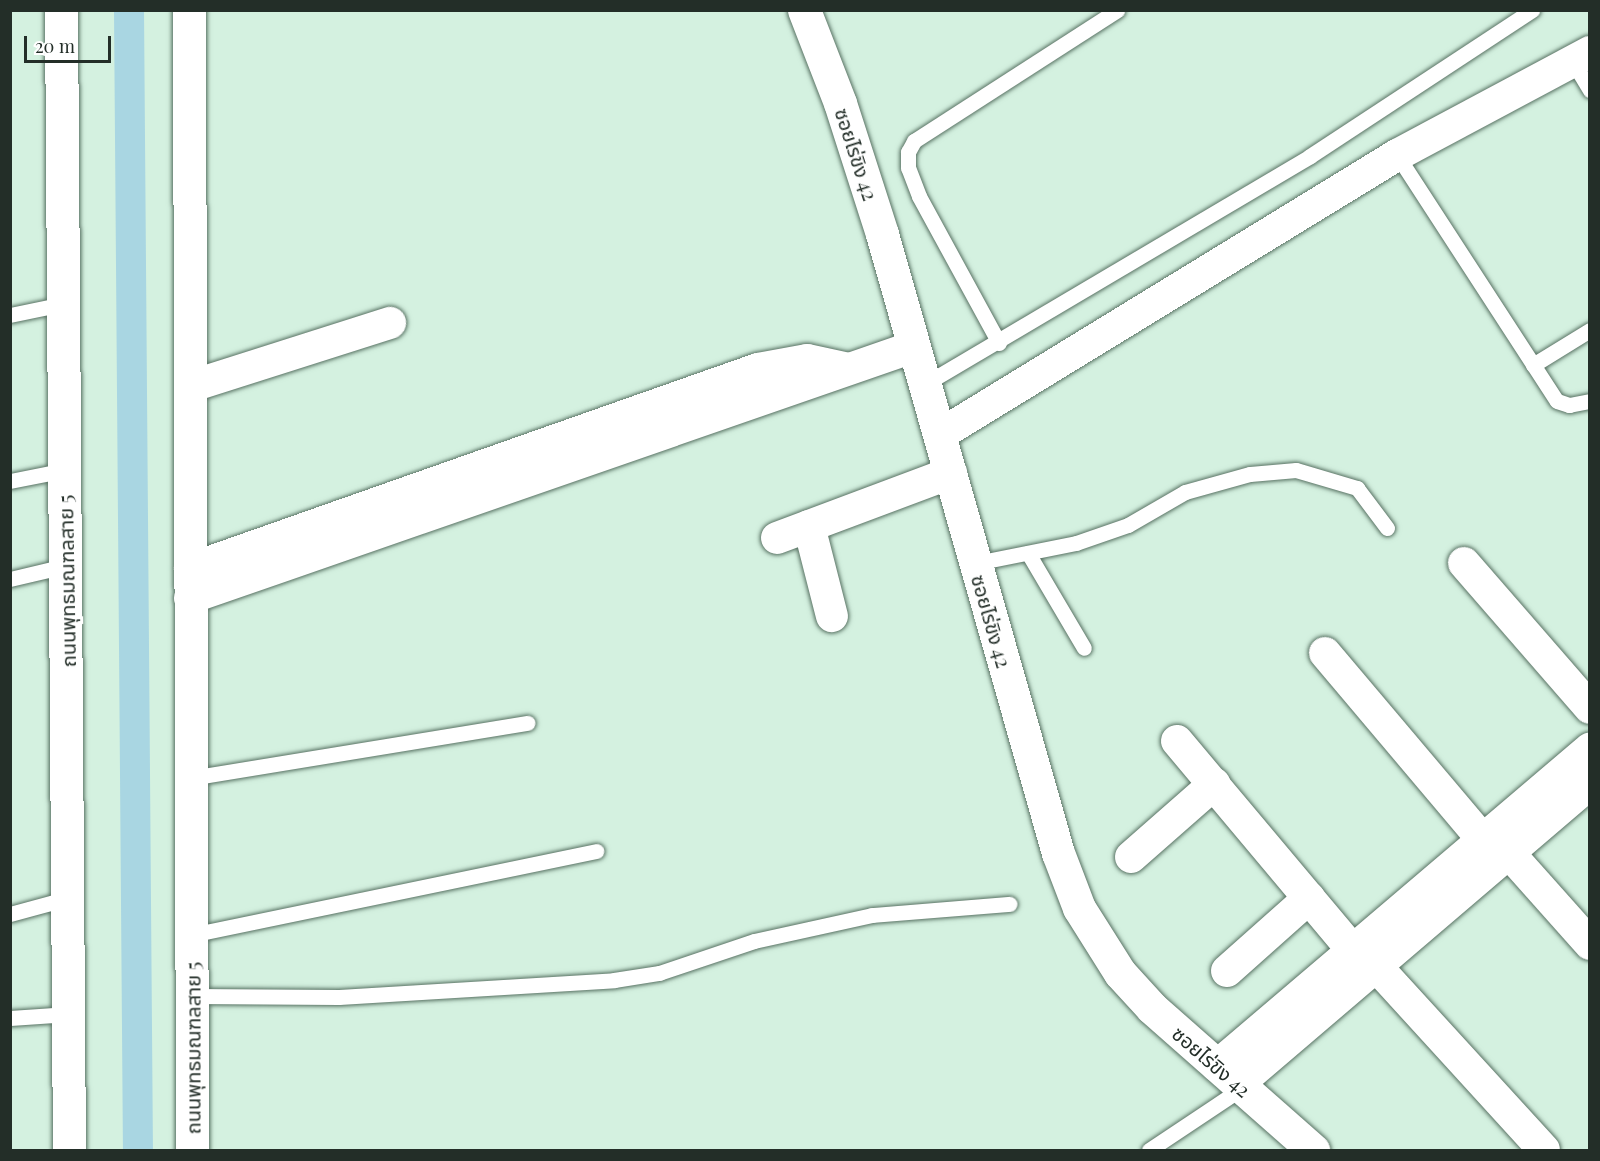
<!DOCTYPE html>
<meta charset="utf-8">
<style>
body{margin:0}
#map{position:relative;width:1600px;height:1161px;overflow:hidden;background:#d4f1e0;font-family:"Playfair Display","Noto Sans Thai",serif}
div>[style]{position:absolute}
.canal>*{height:30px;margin:-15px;padding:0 15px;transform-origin:15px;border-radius:15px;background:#a9d6e2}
.roads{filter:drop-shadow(0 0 2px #587263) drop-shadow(0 0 2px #587263)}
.lane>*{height:15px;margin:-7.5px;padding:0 7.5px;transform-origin:7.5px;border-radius:7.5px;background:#fff}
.street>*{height:32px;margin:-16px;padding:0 16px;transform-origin:16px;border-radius:16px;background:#fff}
.secondary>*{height:33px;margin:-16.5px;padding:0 16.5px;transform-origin:16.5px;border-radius:16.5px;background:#fff}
span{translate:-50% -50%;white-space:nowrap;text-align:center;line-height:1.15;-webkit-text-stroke:6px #fff;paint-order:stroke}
.street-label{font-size:20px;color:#232e28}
.frame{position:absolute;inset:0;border:12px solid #232e28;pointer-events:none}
.scale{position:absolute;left:24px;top:36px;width:87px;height:27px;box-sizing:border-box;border:3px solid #232e28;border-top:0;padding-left:8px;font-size:18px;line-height:21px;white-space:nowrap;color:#232e28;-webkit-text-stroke:4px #fff;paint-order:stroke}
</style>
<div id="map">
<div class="canal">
<i style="left:129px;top:10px;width:1140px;rotate:89.55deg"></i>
</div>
<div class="roads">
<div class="lane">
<i style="left:1573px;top:62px;width:33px;rotate:59deg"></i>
<i style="left:1397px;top:155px;width:293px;rotate:57deg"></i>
<i style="left:1557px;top:401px;width:13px;rotate:18deg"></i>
<i style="left:1569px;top:405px;width:21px;rotate:-11deg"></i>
<i style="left:10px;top:315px;width:54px;rotate:-11.7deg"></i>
<i style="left:999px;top:343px;width:167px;rotate:-118.6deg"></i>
<i style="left:919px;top:196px;width:30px;rotate:-111deg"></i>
<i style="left:908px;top:168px;width:16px;rotate:-90deg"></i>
<i style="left:908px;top:152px;width:13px;rotate:-61deg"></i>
<i style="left:914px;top:141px;width:242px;rotate:-32.8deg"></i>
<i style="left:1533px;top:365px;width:67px;rotate:-31.6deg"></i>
<i style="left:925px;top:384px;width:447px;rotate:-30.6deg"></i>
<i style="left:1310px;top:156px;width:266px;rotate:-33.3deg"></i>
<i style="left:10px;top:481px;width:56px;rotate:-11.3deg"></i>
<i style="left:1028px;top:553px;width:110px;rotate:59.5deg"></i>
<i style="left:976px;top:563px;width:102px;rotate:-11.3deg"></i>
<i style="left:1076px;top:543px;width:55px;rotate:-19.1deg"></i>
<i style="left:1128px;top:525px;width:66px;rotate:-30.1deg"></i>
<i style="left:1185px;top:492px;width:67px;rotate:-15.5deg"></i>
<i style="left:1250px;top:474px;width:46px;rotate:-5deg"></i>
<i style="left:1296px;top:470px;width:64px;rotate:16.4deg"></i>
<i style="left:1357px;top:488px;width:50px;rotate:53.1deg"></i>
<i style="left:10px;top:579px;width:57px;rotate:-13.3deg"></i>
<i style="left:191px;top:778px;width:341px;rotate:-9.3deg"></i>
<i style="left:10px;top:914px;width:61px;rotate:-15.2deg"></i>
<i style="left:191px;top:935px;width:414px;rotate:-11.7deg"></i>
<i style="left:191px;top:996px;width:148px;rotate:0.4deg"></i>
<i style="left:339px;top:997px;width:276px;rotate:-3.5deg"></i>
<i style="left:614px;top:980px;width:46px;rotate:-8.8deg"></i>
<i style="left:659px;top:973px;width:100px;rotate:-18.6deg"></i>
<i style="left:754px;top:941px;width:121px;rotate:-12.4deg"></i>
<i style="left:872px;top:915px;width:138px;rotate:-4.6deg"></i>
<i style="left:10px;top:1018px;width:59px;rotate:-3.9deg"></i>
<i style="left:1149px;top:1150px;width:112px;rotate:-33.7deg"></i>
</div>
<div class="street">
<i style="left:192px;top:386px;width:208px;rotate:-17.7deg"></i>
<i style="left:941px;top:434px;width:535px;rotate:-31.46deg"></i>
<i style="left:1397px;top:155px;width:219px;rotate:-28.1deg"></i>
<i style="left:809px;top:526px;width:93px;rotate:75.7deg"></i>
<i style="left:777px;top:538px;width:186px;rotate:-20.5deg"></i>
<i style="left:1464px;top:563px;width:192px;rotate:49deg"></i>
<i style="left:190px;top:569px;width:602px;rotate:-19.4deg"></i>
<i style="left:758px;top:369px;width:50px;rotate:-10.4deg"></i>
<i style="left:807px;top:360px;width:40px;rotate:12deg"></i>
<i style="left:190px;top:598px;width:765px;rotate:-19.15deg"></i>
<i style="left:1325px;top:653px;width:245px;rotate:49.8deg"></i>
<i style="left:1177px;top:741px;width:274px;rotate:50deg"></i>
<i style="left:1509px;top:853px;width:122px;rotate:48.3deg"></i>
<i style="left:1131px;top:857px;width:111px;rotate:-41.3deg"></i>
<i style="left:1376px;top:966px;width:249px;rotate:47.6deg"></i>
<i style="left:1227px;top:971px;width:110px;rotate:-41.7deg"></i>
<i style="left:1217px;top:1066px;width:490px;rotate:-40.4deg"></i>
<i style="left:1238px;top:1084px;width:463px;rotate:-40.5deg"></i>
</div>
<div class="secondary">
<i style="left:61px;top:10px;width:1140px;rotate:89.6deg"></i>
<i style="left:189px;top:10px;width:1140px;rotate:89.85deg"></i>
<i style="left:804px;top:10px;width:100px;rotate:68.8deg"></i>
<i style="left:840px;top:103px;width:138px;rotate:72.2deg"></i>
<i style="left:882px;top:234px;width:644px;rotate:74.13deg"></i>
<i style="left:1058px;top:853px;width:59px;rotate:69.1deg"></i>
<i style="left:1079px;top:908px;width:77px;rotate:57.8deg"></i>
<i style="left:1120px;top:973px;width:47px;rotate:47.6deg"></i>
<i style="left:1152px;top:1008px;width:215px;rotate:41.4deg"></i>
</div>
</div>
<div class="street-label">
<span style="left:857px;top:154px;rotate:72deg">ซอยไร่ขิง 42</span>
<span style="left:66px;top:581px;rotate:-91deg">ถนนพุทธมณฑลสาย 5</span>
<span style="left:992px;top:621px;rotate:74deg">ซอยไร่ขิง 42</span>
<span style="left:192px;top:1048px;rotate:-90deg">ถนนพุทธมณฑลสาย 5</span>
<span style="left:1212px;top:1061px;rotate:41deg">ซอยไร่ขิง 42</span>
</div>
<div class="frame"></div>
<div class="scale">20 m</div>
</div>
